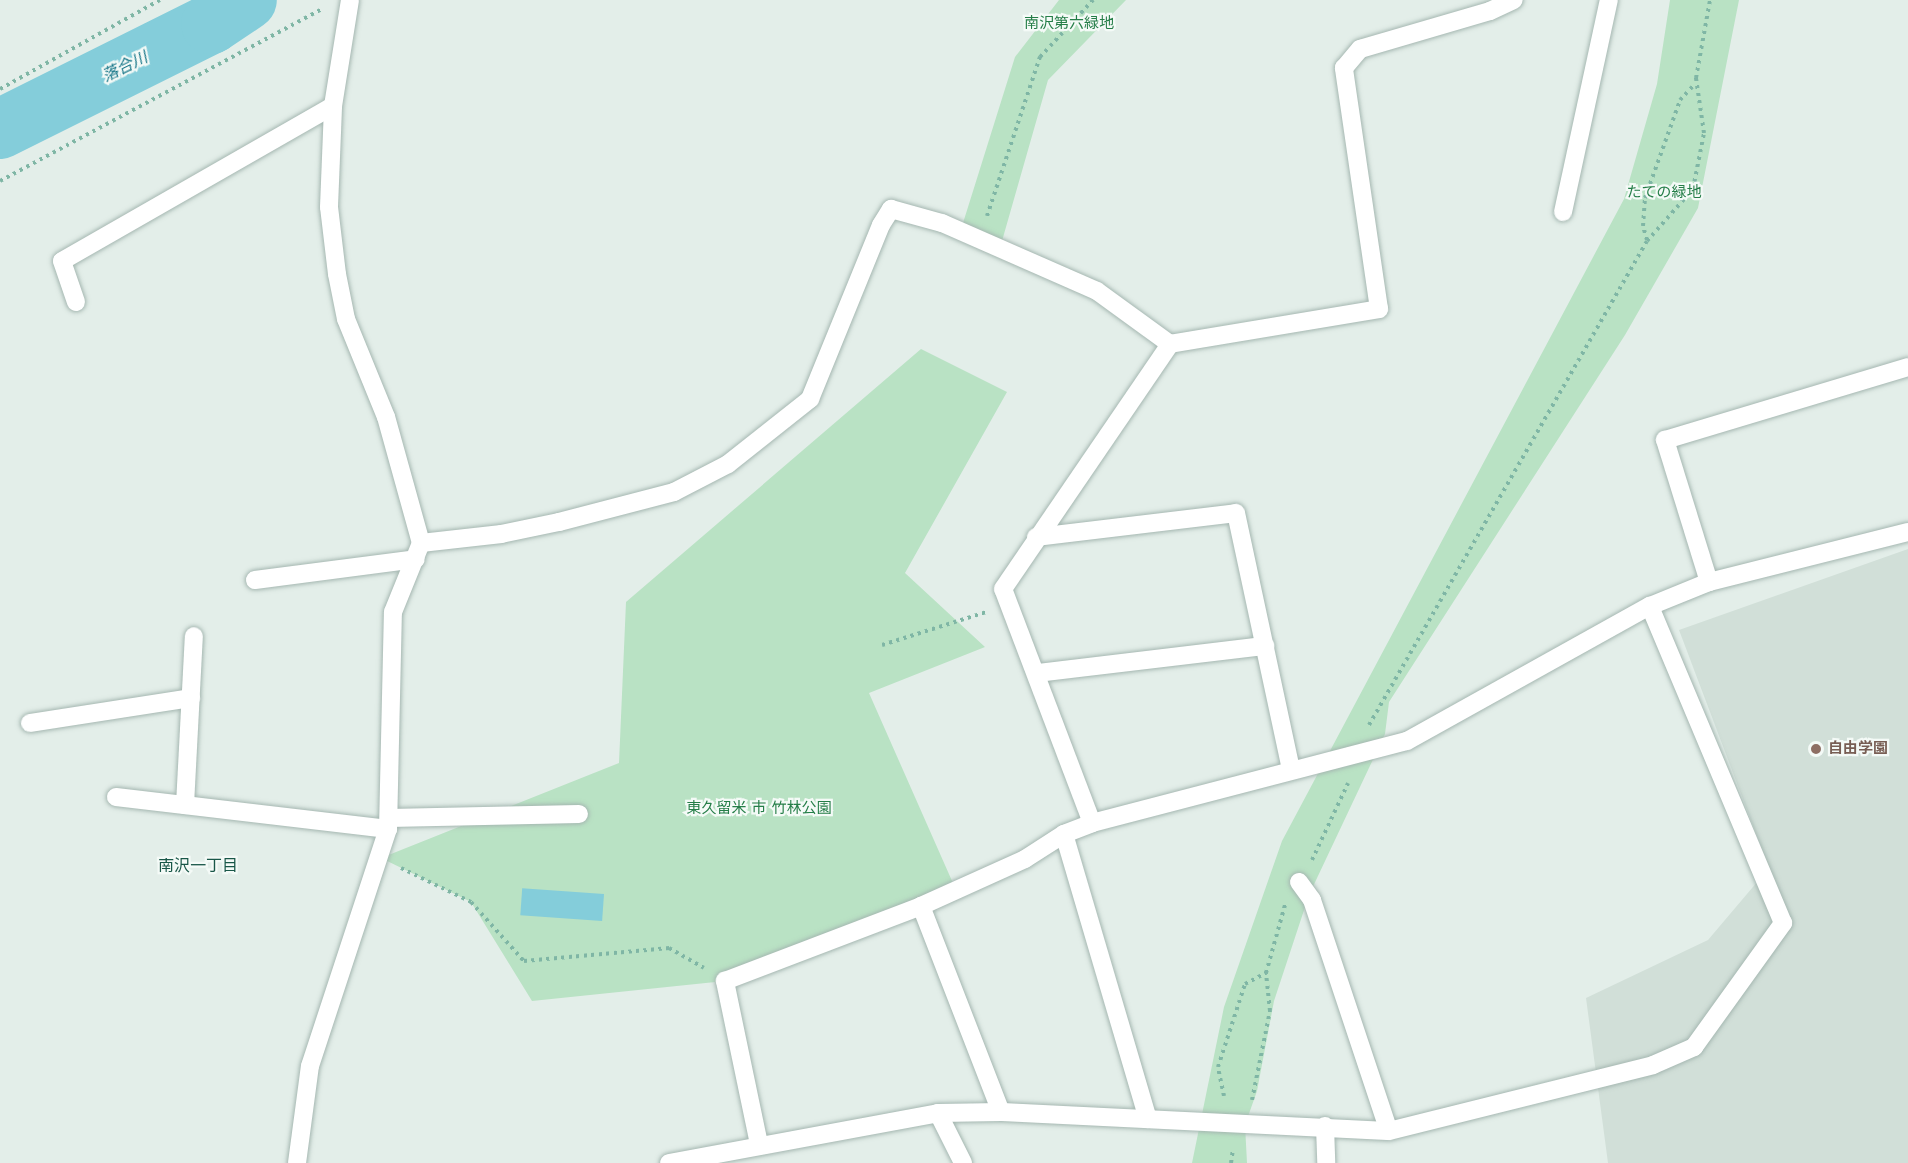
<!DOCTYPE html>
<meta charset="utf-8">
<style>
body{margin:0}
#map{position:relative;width:1908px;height:1163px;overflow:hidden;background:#e3eee9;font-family:"Work Sans","Noto Sans JP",sans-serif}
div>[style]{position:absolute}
.built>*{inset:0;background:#d1dfd8}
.green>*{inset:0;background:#b9e2c4}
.water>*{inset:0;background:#84cdda;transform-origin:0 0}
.river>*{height:60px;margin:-30px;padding:0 30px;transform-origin:30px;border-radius:30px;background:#84cdda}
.path>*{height:4px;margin-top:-2px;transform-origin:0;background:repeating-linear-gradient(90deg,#7fb6a5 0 3px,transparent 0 7.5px)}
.roads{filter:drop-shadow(0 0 2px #a5b7b1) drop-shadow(0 0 2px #a5b7b1)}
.lane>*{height:18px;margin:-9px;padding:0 9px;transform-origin:9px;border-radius:9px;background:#fff}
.street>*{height:18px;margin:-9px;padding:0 9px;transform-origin:9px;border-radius:9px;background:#fff}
.dots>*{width:16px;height:16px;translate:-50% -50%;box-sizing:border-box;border:3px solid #f4faf7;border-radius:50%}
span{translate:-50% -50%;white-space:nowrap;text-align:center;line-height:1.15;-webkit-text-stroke:4.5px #f4faf7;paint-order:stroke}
.park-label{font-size:15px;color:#257e48}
.education-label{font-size:15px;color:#785e54;font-weight:700}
.left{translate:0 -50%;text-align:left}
.water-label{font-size:16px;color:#127386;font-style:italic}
.neighbourhood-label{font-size:16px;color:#195748}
</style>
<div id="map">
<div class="built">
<i style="clip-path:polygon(1908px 549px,1908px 1163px,1608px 1163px,1586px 998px,1708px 940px,1769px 868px,1679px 630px)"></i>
</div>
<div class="green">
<i style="clip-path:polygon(1059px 0,1126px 0,1048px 80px,1002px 241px,963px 223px,1015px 57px)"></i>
<i style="clip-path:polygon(1670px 0,1739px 0,1698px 208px,1625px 335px,1389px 702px,1385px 734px,1309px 895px,1274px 1001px,1257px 1091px,1245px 1125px,1247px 1163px,1192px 1163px,1224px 1007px,1282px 841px,1624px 199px,1657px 84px)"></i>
<i style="clip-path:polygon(921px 349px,1007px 392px,905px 573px,985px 647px,869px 693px,956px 890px,725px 981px,532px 1001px,471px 902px,381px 858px,619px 763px,626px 602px)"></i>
</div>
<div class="water">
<i style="left:604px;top:894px;width:27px;height:82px;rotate:94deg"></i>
</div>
<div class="river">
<i style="left:0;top:129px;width:236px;rotate:-26.5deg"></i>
<i style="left:211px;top:24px;width:43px;rotate:-33.7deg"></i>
</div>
<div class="path">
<i style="left:0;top:89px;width:183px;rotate:-29.1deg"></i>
<i style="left:0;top:181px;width:365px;rotate:-28.1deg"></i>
<i style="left:987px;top:216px;width:168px;rotate:-71.6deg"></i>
<i style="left:1040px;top:57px;width:78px;rotate:-47.1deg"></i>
<i style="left:1647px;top:240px;width:15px;rotate:-106deg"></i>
<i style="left:1643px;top:226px;width:28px;rotate:-86deg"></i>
<i style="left:1645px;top:198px;width:104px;rotate:-70.3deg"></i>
<i style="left:1680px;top:100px;width:22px;rotate:-47deg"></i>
<i style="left:882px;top:645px;width:109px;rotate:-17.6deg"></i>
<i style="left:1369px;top:725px;width:558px;rotate:-60.13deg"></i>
<i style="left:1647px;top:241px;width:69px;rotate:-48.5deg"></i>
<i style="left:1693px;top:189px;width:57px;rotate:-78.9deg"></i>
<i style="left:1704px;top:133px;width:56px;rotate:-98.3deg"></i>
<i style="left:1696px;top:78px;width:79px;rotate:-79.8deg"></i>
<i style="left:1312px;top:860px;width:85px;rotate:-64.9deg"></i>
<i style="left:401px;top:868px;width:78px;rotate:25.9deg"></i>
<i style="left:471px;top:902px;width:79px;rotate:48.1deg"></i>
<i style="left:524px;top:961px;width:146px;rotate:-5.1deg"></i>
<i style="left:669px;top:948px;width:40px;rotate:29.7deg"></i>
<i style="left:1224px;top:1096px;width:30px;rotate:-102deg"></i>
<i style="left:1218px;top:1067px;width:87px;rotate:-72deg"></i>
<i style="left:1245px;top:984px;width:24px;rotate:-28deg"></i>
<i style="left:1252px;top:1100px;width:91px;rotate:-78.6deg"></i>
<i style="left:1270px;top:1011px;width:38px;rotate:-96deg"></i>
<i style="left:1266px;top:973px;width:71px;rotate:-74.4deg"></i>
<i style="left:1231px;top:1163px;width:14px;rotate:-82deg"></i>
</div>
<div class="roads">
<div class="lane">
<i style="left:1563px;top:212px;width:217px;rotate:-77.8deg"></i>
<i style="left:255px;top:580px;width:162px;rotate:-7.4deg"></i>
<i style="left:30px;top:723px;width:163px;rotate:-8.8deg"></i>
<i style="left:185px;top:805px;width:169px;rotate:-87deg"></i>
</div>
<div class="street">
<i style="left:76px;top:302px;width:43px;rotate:-108.9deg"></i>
<i style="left:62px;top:261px;width:312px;rotate:-29.8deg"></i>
<i style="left:1036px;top:537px;width:201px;rotate:-6.8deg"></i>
<i style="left:1236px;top:513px;width:263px;rotate:77.9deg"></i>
<i style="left:421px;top:543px;width:81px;rotate:-6.4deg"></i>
<i style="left:501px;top:534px;width:59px;rotate:-11.7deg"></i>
<i style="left:559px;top:522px;width:119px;rotate:-14.6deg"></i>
<i style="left:674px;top:492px;width:61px;rotate:-27.4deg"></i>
<i style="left:728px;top:464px;width:105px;rotate:-38.4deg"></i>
<i style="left:810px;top:399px;width:188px;rotate:-67.8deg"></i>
<i style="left:881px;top:225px;width:19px;rotate:-58deg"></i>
<i style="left:891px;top:209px;width:53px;rotate:15.4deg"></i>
<i style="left:942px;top:223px;width:169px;rotate:23.7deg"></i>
<i style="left:1097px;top:291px;width:90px;rotate:36deg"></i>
<i style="left:1709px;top:582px;width:149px;rotate:-107.2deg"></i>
<i style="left:1665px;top:440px;width:254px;rotate:-16.7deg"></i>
<i style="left:1037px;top:673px;width:230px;rotate:-6.8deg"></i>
<i style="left:116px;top:797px;width:274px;rotate:6.7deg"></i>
<i style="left:389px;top:818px;width:190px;rotate:-1.2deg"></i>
<i style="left:1092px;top:823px;width:250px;rotate:-110.8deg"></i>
<i style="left:1003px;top:589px;width:297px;rotate:-55.7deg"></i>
<i style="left:1170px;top:344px;width:212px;rotate:-9.5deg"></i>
<i style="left:1379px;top:309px;width:244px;rotate:-98.3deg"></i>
<i style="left:1344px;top:68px;width:25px;rotate:-50deg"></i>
<i style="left:1360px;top:49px;width:135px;rotate:-16.3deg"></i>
<i style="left:1490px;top:11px;width:26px;rotate:-25deg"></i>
<i style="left:1064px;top:834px;width:297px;rotate:73.6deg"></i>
<i style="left:1299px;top:882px;width:22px;rotate:54deg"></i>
<i style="left:1312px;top:900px;width:243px;rotate:71.6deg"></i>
<i style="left:921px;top:906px;width:221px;rotate:68.8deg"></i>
<i style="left:938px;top:1113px;width:56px;rotate:63.4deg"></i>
<i style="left:1325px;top:1126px;width:37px;rotate:88deg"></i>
<i style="left:759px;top:1144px;width:167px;rotate:-101.8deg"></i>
<i style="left:725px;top:981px;width:210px;rotate:-20.9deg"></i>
<i style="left:921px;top:906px;width:114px;rotate:-24.3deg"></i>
<i style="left:1025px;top:859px;width:46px;rotate:-32.7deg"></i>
<i style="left:1064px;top:834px;width:30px;rotate:-21deg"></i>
<i style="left:1092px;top:823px;width:325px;rotate:-14.6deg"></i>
<i style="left:1407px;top:741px;width:278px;rotate:-29.1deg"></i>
<i style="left:1650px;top:606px;width:64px;rotate:-22.1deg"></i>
<i style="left:1709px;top:582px;width:205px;rotate:-14.1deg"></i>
<i style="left:297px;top:1163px;width:98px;rotate:-82.4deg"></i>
<i style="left:310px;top:1066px;width:250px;rotate:-71.8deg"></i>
<i style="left:388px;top:829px;width:217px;rotate:-88.7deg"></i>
<i style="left:393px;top:612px;width:74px;rotate:-67.9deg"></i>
<i style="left:421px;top:543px;width:131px;rotate:-105.5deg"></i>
<i style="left:386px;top:417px;width:106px;rotate:-112.2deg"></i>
<i style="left:346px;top:319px;width:46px;rotate:-101.3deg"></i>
<i style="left:337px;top:274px;width:67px;rotate:-96.8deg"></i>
<i style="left:329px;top:207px;width:101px;rotate:-87.7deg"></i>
<i style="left:333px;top:106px;width:107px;rotate:-80.9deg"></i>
<i style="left:669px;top:1163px;width:274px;rotate:-10.5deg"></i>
<i style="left:938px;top:1113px;width:63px;rotate:-0.9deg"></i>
<i style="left:1001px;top:1112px;width:388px;rotate:2.8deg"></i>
<i style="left:1389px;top:1131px;width:272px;rotate:-14deg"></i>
<i style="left:1653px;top:1065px;width:45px;rotate:-23.7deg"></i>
<i style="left:1694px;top:1047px;width:153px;rotate:-54.3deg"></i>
<i style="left:1783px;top:923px;width:344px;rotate:-112.8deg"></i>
</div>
</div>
<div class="dots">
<i style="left:1816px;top:749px;background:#8d6e63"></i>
</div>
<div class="park-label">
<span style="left:1069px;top:24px">南沢第六緑地</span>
<span style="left:1664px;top:193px">たての緑地</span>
<span style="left:759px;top:809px">東久留米 市 竹林公園</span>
</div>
<div class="education-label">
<span class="left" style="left:1828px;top:749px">自由学園</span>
</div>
<div class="water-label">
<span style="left:125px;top:67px;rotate:-26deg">落合川</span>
</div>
<div class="neighbourhood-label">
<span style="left:198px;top:866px">南沢一丁目</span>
</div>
</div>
